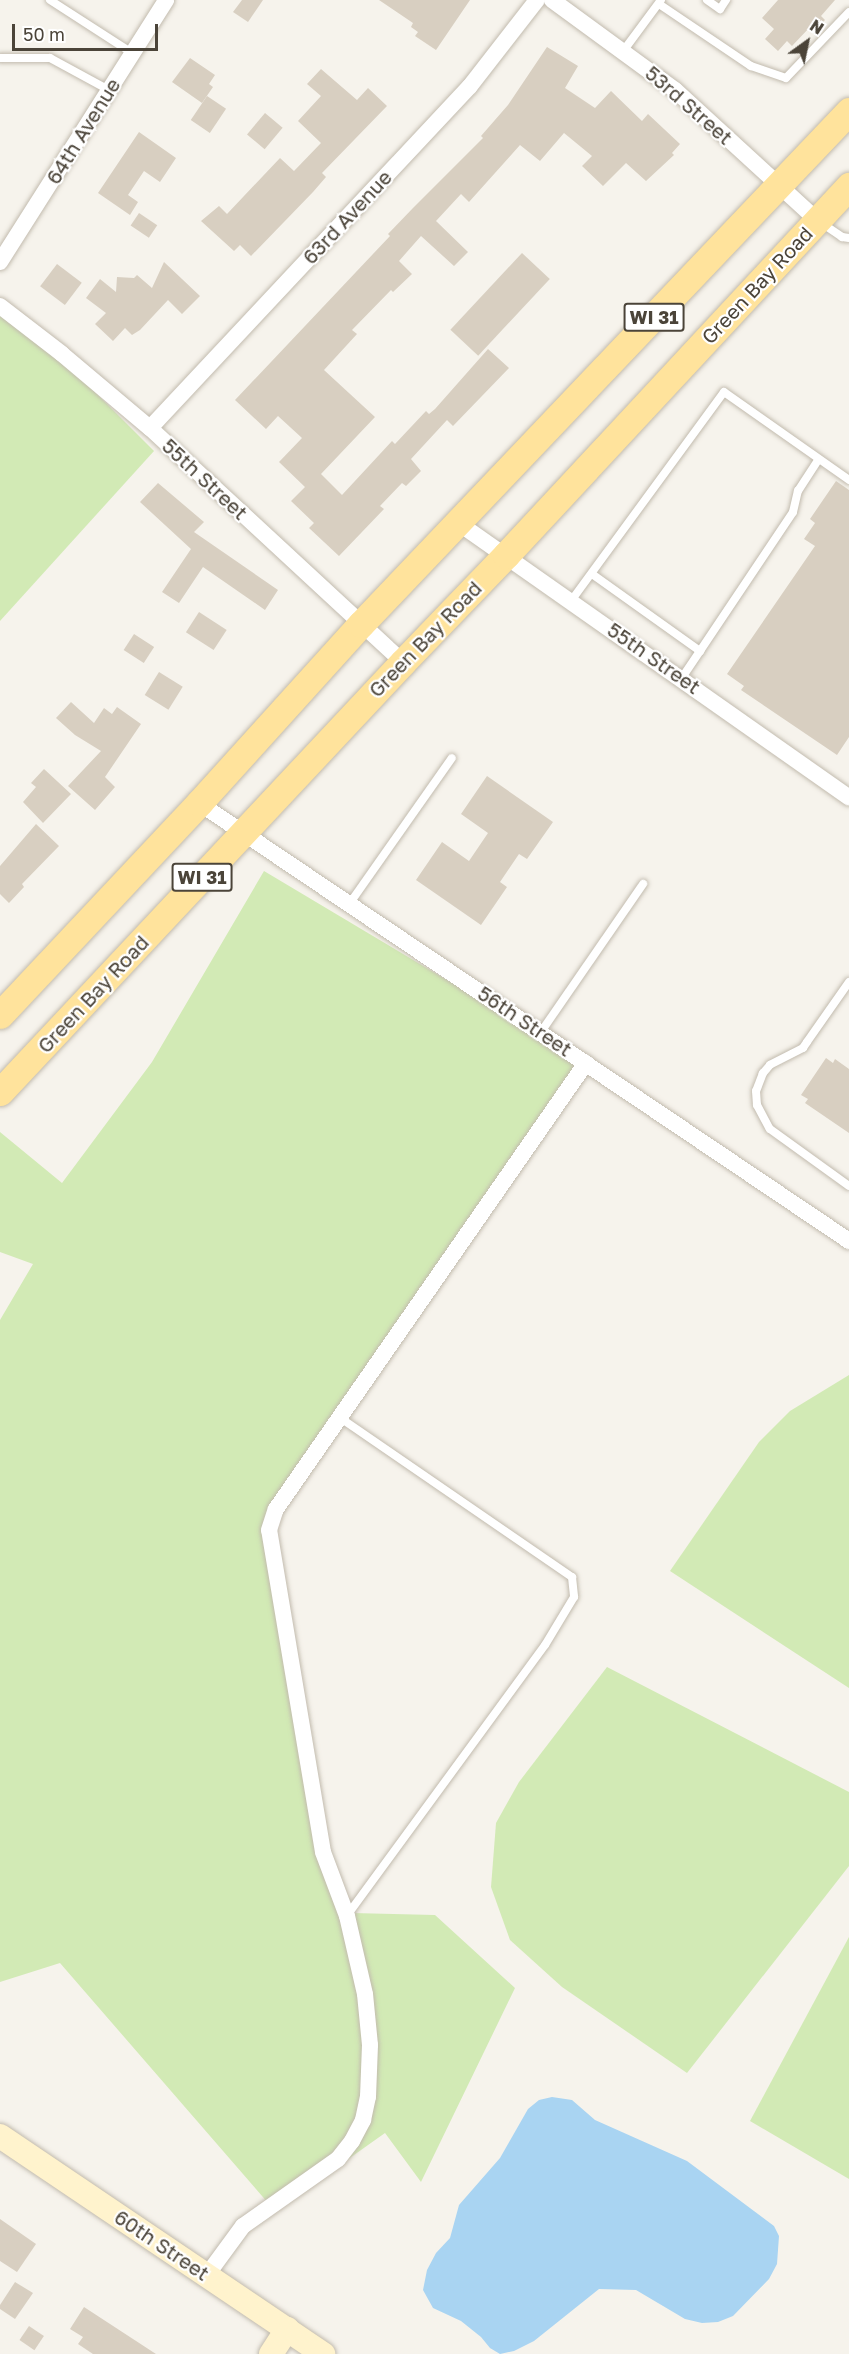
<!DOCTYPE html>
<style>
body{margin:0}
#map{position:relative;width:849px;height:2354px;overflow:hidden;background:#f6f3ec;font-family:"Golos Text",sans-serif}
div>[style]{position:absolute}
.green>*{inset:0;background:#d2eab5}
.water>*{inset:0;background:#a9d4f2}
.building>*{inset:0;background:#d8cfc1;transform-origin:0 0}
.roads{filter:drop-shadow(0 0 2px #c2bbae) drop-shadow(0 0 2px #c2bbae)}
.lane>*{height:8px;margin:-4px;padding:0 4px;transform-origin:4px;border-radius:4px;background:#fff}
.street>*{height:16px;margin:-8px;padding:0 8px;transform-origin:8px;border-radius:8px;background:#fff}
.secondary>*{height:24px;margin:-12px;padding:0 12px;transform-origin:12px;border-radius:12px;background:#fff3cd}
.primary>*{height:27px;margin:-13.5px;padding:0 13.5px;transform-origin:13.5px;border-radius:13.5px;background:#ffe39c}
span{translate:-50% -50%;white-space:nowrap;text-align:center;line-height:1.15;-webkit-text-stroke:4.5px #fff;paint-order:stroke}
.shield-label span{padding:2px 4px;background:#fff;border:2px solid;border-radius:4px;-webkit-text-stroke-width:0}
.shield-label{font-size:18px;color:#4b4439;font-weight:700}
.street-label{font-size:20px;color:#4b4439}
.north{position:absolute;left:777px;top:12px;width:60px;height:60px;-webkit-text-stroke:4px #fff;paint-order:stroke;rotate:33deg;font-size:16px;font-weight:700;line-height:24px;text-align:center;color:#4b4439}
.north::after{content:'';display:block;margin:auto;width:21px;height:27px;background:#4b4439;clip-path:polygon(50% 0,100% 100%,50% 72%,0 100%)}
.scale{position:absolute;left:12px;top:24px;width:146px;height:27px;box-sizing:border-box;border:3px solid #4b4439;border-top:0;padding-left:8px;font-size:18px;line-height:21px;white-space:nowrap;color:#4b4439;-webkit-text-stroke:4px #fff;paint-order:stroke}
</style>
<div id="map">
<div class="green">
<i style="clip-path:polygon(0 315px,62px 359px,154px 451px,0 621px)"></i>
<i style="clip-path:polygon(264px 871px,586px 1063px,269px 1530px,323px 1852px,352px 1913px,435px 1915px,515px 1988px,421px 2182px,385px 2133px,275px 2211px,60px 1963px,0 1982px,0 1320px,33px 1264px,0 1252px,0 1132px,62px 1183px,152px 1062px)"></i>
<i style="clip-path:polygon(849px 1375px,849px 1688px,670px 1571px,759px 1442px,790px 1411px)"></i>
<i style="clip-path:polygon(607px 1667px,849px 1792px,849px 1866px,687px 2073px,562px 1987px,510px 1940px,491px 1887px,496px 1823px,519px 1782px)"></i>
<i style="clip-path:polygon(849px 1937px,849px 2179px,750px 2121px)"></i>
</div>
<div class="water">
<i style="clip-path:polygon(552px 2097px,572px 2100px,595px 2120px,687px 2161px,774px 2226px,779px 2236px,777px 2264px,769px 2279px,733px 2316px,718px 2322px,702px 2323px,685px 2319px,636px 2290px,599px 2289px,534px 2341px,514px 2351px,500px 2354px,490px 2348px,481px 2337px,461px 2321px,433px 2308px,423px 2290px,427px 2270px,436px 2253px,450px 2238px,459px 2205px,500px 2158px,528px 2109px,539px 2100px)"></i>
</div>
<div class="building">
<i style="clip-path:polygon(242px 0,263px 0,248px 22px,233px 12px)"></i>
<i style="clip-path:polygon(379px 0,470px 0,436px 50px,415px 36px,418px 32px,411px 27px,413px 23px)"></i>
<i style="clip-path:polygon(778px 0,835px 0,821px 16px,825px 20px,815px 31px,810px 27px,792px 46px,787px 41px,778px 51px,765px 39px,774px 29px,762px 18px)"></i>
<i style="clip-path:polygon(547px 47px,578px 66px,565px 88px,595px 108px,611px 91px,642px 121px,648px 114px,680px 144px,672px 153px,674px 155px,646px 181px,626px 163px,603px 186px,582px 166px,592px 156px,564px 133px,540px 161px,520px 145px,469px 202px,461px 194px,436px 221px,468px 252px,454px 266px,421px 236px,399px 261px,412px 274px,393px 292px,391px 290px,352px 330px,357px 334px,324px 370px,375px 417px,321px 474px,342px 495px,392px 441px,395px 444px,426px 411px,429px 414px,435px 409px,488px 349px,509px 368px,453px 426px,447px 420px,411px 459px,421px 471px,406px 486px,402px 483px,380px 506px,384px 509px,339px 556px,309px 528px,314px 523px,291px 501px,305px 487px,279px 462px,302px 438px,278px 416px,266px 429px,235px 400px,390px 236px,388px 234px,413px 208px,483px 138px,481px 136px,508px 105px)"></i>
<i style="clip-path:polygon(190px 58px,215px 75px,209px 84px,213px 87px,202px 103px,172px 82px)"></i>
<i style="clip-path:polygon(321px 69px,357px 100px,368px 88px,387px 106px,322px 173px,326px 177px,313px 192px,251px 256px,240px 245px,234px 251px,201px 221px,219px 206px,227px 214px,280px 158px,294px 171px,321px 143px,298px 121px,321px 96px,307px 84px)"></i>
<i style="left:207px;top:96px;width:23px;height:29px;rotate:34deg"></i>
<i style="left:265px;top:113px;width:23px;height:28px;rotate:40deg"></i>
<i style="clip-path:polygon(139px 132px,176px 158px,160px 182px,144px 171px,128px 195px,138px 202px,130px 215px,98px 193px)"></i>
<i style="left:139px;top:213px;width:22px;height:15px;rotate:34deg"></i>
<i style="left:522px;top:253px;width:38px;height:105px;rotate:43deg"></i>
<i style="clip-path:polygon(164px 262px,200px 296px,182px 314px,168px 300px,140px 330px,132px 335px,125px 328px,113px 341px,95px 324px,106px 313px,86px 298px,100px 279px,116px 292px,117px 277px,134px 278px,137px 275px,152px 288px)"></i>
<i style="left:57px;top:264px;width:31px;height:28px;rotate:37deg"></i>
<i style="clip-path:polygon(836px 481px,849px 490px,849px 737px,837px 755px,741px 690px,744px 686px,727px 674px,815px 546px,804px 539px,815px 523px,810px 519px)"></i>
<i style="clip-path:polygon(158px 483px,204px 522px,194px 532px,278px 590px,265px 610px,203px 567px,179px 603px,162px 592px,191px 549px,140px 502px)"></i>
<i style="left:199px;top:612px;width:33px;height:24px;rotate:33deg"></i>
<i style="left:134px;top:634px;width:24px;height:19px;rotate:33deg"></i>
<i style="left:159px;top:672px;width:28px;height:27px;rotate:32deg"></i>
<i style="clip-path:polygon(71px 702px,94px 723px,104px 708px,112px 714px,117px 707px,141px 724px,105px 777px,115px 787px,95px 810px,68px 786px,101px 751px,75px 735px,56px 718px)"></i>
<i style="clip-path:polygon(44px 769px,71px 794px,43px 823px,23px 802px,36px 787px,31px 783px)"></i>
<i style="clip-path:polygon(487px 776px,553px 822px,527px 859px,519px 854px,500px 882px,507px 887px,481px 925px,416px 880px,442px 842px,469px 861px,488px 833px,461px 814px)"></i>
<i style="clip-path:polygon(36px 824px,59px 846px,22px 884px,24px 887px,9px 903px,0 894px,0 866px)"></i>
<i style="clip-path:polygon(826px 1058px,833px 1063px,835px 1059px,849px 1069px,849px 1133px,805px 1103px,808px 1099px,801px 1095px)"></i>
<i style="clip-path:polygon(0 2219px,36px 2244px,17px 2272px,0 2261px)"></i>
<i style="clip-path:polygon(15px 2282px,33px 2293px,15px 2319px,0 2309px,0 2305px)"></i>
<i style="clip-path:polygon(84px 2307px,156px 2354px,93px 2354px,78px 2344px,83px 2337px,70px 2329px)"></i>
<i style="left:29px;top:2326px;width:18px;height:17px;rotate:34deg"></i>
</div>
<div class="roads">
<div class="lane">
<i style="left:50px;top:0;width:98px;rotate:32.9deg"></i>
<i style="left:707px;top:0;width:16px;rotate:35deg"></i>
<i style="left:720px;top:9px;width:11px;rotate:-56deg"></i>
<i style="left:659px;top:4px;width:111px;rotate:34deg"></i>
<i style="left:751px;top:66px;width:37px;rotate:19deg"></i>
<i style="left:786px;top:78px;width:91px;rotate:-46.3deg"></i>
<i style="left:624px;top:50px;width:62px;rotate:-53.5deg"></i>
<i style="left:0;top:58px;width:50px"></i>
<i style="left:50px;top:58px;width:67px;rotate:28.5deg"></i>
<i style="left:820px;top:222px;width:27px;rotate:34deg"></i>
<i style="left:842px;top:237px;width:7px;rotate:8deg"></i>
<i style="left:592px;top:574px;width:133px;rotate:35.5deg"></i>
<i style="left:700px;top:651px;width:32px;rotate:124deg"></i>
<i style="left:571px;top:601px;width:259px;rotate:-53.8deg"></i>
<i style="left:724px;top:392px;width:153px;rotate:35.1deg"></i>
<i style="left:700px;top:651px;width:167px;rotate:-56.2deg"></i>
<i style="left:793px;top:512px;width:22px;rotate:-77deg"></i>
<i style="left:798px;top:491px;width:38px;rotate:-57deg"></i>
<i style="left:350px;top:903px;width:177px;rotate:-54.9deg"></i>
<i style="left:849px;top:982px;width:73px;rotate:125deg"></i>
<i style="left:807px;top:1042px;width:7px;rotate:124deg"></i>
<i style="left:803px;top:1048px;width:37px;rotate:153deg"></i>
<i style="left:770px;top:1065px;width:11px;rotate:131deg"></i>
<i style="left:763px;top:1073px;width:19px;rotate:111deg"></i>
<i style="left:756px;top:1091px;width:14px;rotate:86deg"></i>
<i style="left:757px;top:1105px;width:27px;rotate:62deg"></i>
<i style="left:770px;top:1129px;width:97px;rotate:35.8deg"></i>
<i style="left:541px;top:1032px;width:180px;rotate:-55.4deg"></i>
<i style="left:339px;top:1417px;width:283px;rotate:34.5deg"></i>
<i style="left:572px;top:1577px;width:20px;rotate:84deg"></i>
<i style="left:574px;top:1597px;width:56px;rotate:121.1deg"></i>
<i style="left:545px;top:1645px;width:336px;rotate:126.2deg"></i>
</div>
<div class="street">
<i style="left:552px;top:0;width:152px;rotate:36.2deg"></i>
<i style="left:675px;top:90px;width:193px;rotate:42.5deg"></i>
<i style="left:0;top:262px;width:310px;rotate:-57.6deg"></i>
<i style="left:0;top:306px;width:78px;rotate:37.7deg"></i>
<i style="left:62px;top:354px;width:115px;rotate:40.1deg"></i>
<i style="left:150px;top:428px;width:345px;rotate:42.8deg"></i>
<i style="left:150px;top:428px;width:468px;rotate:-46.9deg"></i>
<i style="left:470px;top:86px;width:109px;rotate:-52.1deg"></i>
<i style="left:457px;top:522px;width:479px;rotate:35.1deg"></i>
<i style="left:199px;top:803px;width:784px;rotate:33.97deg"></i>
<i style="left:207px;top:2275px;width:61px;rotate:-53.7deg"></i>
<i style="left:243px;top:2226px;width:116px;rotate:-35.2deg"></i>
<i style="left:338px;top:2159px;width:23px;rotate:-52deg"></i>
<i style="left:352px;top:2141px;width:24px;rotate:-62deg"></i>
<i style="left:363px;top:2120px;width:24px;rotate:-78deg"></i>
<i style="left:368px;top:2097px;width:52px;rotate:-87.8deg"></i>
<i style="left:370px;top:2045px;width:51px;rotate:-95.6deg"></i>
<i style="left:365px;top:1994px;width:80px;rotate:-103deg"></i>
<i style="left:347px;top:1916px;width:68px;rotate:-110.6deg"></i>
<i style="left:323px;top:1852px;width:326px;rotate:-99.5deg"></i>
<i style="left:269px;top:1530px;width:22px;rotate:-72deg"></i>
<i style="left:276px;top:1509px;width:543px;rotate:-55.2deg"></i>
</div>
<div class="secondary">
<i style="left:0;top:2136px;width:390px;rotate:34deg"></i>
<i style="left:271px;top:2354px;width:30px;rotate:-57deg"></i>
</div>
<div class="primary">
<i style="left:0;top:1015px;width:291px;rotate:-46.8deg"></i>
<i style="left:199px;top:803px;width:241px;rotate:-47.9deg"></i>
<i style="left:361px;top:624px;width:708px;rotate:-46.43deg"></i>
<i style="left:0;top:1092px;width:589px;rotate:-46.86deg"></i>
<i style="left:403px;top:662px;width:149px;rotate:-46.1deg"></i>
<i style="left:506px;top:555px;width:504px;rotate:-47.09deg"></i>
</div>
</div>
<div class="shield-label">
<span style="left:654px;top:317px">WI 31</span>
<span style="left:202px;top:877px">WI 31</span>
</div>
<div class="street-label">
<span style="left:689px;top:105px;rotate:41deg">53rd Street</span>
<span style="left:83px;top:131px;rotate:-58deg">64th Avenue</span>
<span style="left:347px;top:217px;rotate:-47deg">63rd Avenue</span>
<span style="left:757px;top:285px;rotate:-47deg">Green Bay Road</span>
<span style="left:205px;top:479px;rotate:43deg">55th Street</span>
<span style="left:425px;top:639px;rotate:-46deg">Green Bay Road</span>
<span style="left:654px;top:658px;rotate:35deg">55th Street</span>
<span style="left:93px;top:994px;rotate:-47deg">Green Bay Road</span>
<span style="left:525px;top:1021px;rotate:34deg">56th Street</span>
<span style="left:162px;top:2245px;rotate:34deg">60th Street</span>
</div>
<div class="north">N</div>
<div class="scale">50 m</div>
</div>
